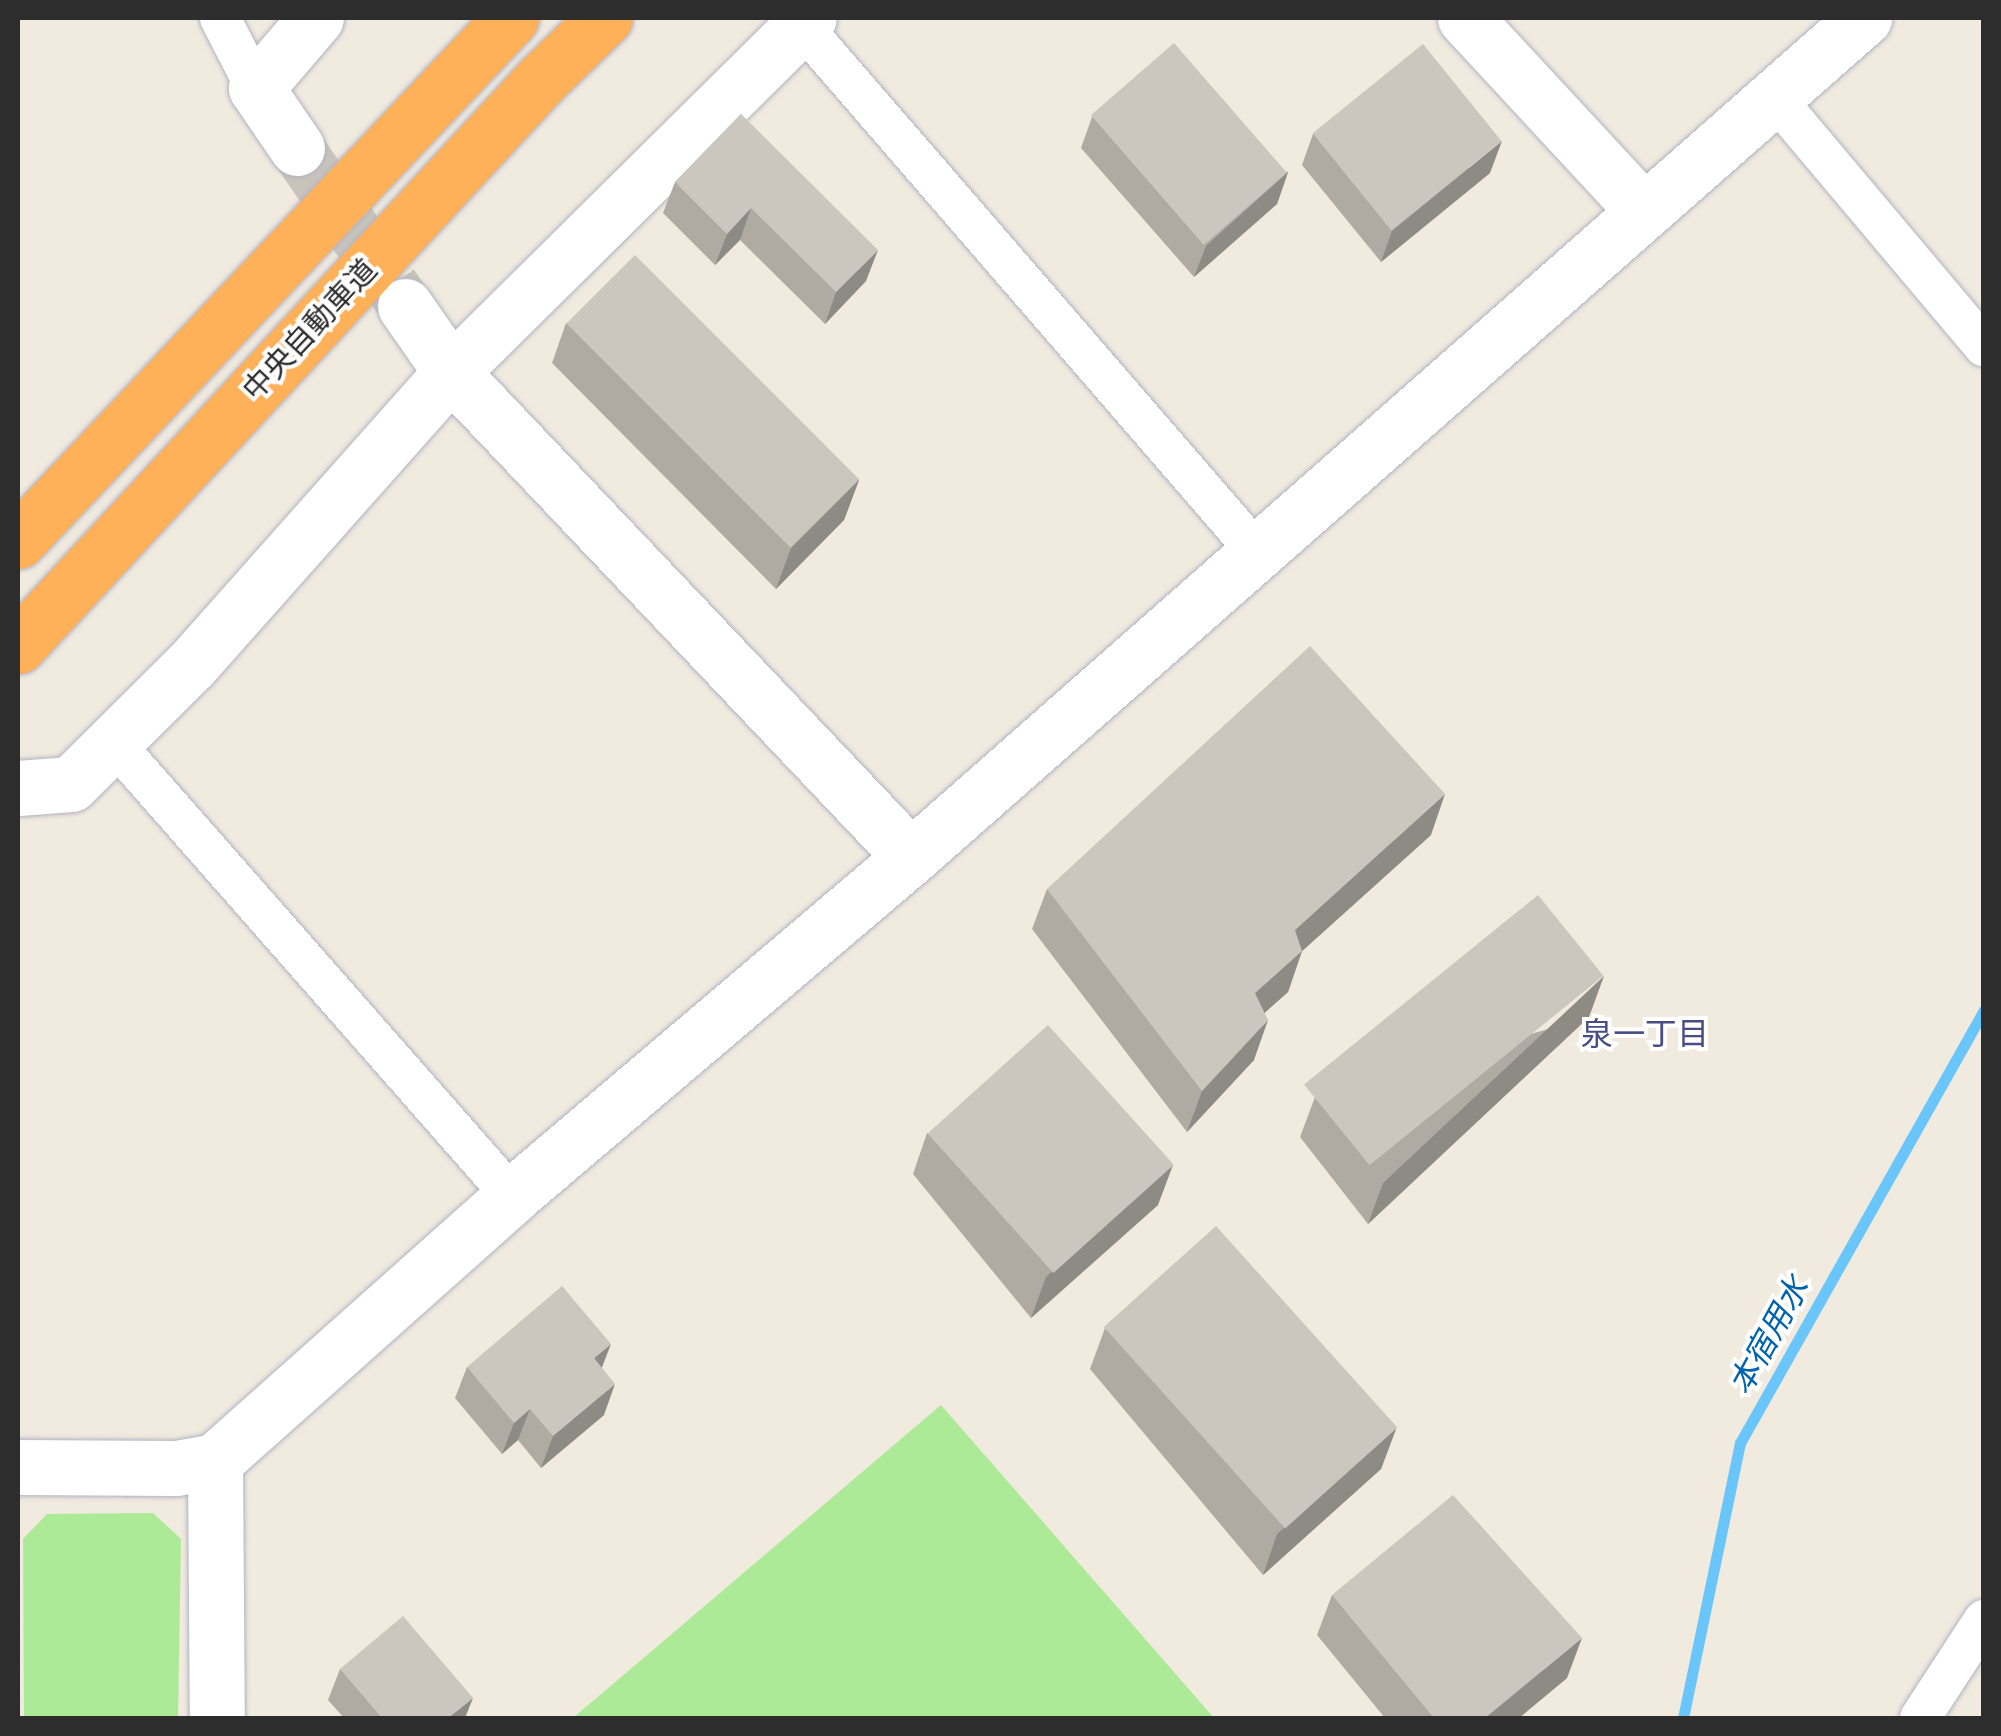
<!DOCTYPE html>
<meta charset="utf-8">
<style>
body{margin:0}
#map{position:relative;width:2001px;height:1736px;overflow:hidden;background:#f0eadf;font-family:Montserrat,"Noto Sans JP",sans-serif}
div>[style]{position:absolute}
.green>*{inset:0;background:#acea97}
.stream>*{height:11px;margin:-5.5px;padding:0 5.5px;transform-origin:5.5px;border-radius:5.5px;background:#6ac6fa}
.secondary-tunnel>*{height:55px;margin-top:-27.5px;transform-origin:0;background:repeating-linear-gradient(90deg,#c9c4bb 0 55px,transparent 0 83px)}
.roads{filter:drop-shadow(0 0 2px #b3b3c2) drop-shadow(0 0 2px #b3b3c2)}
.street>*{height:40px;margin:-20px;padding:0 20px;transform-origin:20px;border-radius:20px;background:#fff}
.secondary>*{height:55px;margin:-27.5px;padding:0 27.5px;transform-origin:27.5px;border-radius:27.5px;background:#fff}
.highway>*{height:55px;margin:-27.5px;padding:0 27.5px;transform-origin:27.5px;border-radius:27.5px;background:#ffb15a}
.wall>*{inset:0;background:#afaba3}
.shaded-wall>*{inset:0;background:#8e8b85}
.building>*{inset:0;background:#cbc7be;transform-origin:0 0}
span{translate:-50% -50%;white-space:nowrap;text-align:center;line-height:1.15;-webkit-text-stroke:8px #fff;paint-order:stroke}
.street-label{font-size:30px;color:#2d2d2d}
.neighbourhood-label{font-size:32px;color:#484d83}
.water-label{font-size:32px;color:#0162ad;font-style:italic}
.frame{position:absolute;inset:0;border:20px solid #2d2d2d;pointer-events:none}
</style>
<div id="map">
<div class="green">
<i style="clip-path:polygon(941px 1405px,1214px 1718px,573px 1718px)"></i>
<i style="clip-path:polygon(153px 1513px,181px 1539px,178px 1718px,24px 1718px,23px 1539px,47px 1514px)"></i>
</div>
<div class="stream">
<i style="left:1683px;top:1718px;width:281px;rotate:-78.3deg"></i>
<i style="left:1740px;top:1443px;width:497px;rotate:-60.6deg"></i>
</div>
<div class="secondary-tunnel">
<i style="left:297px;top:148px;width:183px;rotate:55.4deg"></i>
</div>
<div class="roads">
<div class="street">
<i style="left:220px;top:18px;width:79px;rotate:62.8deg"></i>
<i style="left:801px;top:25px;width:695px;rotate:49.14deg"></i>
<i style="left:1774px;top:97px;width:326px;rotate:49.9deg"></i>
<i style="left:113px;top:742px;width:604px;rotate:48.69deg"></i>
<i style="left:1920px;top:1718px;width:117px;rotate:-56.9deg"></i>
</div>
<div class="secondary">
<i style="left:1465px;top:18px;width:263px;rotate:47.2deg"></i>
<i style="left:297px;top:148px;width:73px;rotate:-124.3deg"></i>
<i style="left:256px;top:88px;width:92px;rotate:-49.4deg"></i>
<i style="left:405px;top:306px;width:80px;rotate:55.1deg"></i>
<i style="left:451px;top:372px;width:668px;rotate:46.52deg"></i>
<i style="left:18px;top:788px;width:53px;rotate:-4.3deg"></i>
<i style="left:71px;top:784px;width:170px;rotate:-44.8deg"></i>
<i style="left:192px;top:664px;width:390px;rotate:-48.4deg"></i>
<i style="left:451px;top:372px;width:503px;rotate:-44.68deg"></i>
<i style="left:215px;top:1461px;width:257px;rotate:89.6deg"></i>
<i style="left:18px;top:1467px;width:158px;rotate:0.4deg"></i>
<i style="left:176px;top:1468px;width:40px;rotate:-10deg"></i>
<i style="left:215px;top:1461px;width:398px;rotate:-41.7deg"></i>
<i style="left:512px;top:1196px;width:524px;rotate:-40.35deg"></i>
<i style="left:911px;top:857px;width:1270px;rotate:-41.36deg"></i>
</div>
<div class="highway">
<i style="left:18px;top:541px;width:719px;rotate:-46.69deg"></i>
<i style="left:18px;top:646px;width:771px;rotate:-47.26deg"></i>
<i style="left:541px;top:80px;width:89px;rotate:-44.1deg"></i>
</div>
</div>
<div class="wall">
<i style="clip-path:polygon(741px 114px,866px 281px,825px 324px,740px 240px,715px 265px,663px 213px,675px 182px)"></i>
<i style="clip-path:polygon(1092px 117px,1288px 172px,1277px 204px,1194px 277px,1081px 148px)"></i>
<i style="clip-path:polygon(1313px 134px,1490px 173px,1381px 262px,1302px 165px)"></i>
<i style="clip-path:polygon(566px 323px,859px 480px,844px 520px,776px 589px,552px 363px)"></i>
<i style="clip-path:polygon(1431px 835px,1302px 951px,1288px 992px,1265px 1012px,1254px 1060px,1187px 1132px,1032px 929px,1047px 889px)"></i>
<i style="clip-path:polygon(1589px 1017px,1368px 1224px,1300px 1137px,1315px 1097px)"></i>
<i style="clip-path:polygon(927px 1133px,1158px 1205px,1031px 1318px,913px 1174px)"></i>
<i style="clip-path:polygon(1105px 1328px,1396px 1429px,1381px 1469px,1263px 1575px,1090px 1369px)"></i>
<i style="clip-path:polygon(467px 1367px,602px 1368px,604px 1415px,541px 1468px,518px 1440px,502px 1454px,455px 1398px)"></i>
<i style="clip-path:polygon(1332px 1595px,1567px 1678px,1519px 1718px,1385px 1718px,1317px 1635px)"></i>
<i style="clip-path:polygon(340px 1669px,465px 1718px,344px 1718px,328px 1700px)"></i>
</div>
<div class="shaded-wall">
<i style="clip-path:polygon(1502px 141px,1490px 173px,1381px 262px,1392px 231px)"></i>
<i style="clip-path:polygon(1288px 172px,1277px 204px,1194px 277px,1206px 246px)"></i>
<i style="clip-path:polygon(751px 208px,740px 240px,715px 265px,727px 234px)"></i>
<i style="clip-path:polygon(878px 250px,866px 281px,825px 324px,836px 292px)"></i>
<i style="clip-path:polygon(859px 480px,844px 520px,776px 589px,791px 548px)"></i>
<i style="clip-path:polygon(1445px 794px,1431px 835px,1280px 971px,1295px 930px)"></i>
<i style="clip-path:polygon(1302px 951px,1288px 992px,1241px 1034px,1255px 993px)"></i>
<i style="clip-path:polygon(1604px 976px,1589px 1017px,1368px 1224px,1383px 1183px)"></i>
<i style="clip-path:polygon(1268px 1020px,1254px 1060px,1187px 1132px,1202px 1091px)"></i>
<i style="clip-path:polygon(1173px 1165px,1158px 1205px,1031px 1318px,1046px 1277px)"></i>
<i style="clip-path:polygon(611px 1344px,599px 1375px,594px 1358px)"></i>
<i style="clip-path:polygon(615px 1384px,604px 1415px,541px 1468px,553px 1436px)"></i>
<i style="clip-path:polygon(530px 1409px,518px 1440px,502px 1454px,514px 1423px)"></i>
<i style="clip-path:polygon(1396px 1429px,1381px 1469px,1263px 1575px,1277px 1534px)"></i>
<i style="clip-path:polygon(1582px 1638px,1567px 1678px,1519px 1718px,1485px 1718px)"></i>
<i style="clip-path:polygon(473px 1698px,465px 1718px,448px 1718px)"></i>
</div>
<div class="building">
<i style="left:1174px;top:43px;width:172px;height:110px;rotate:49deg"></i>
<i style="left:1423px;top:44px;width:125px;height:142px;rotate:51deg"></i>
<i style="clip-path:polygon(741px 114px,878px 250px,836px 292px,751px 208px,727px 234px,675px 182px)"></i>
<i style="left:635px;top:255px;width:317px;height:97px;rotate:45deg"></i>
<i style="clip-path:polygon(1310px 646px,1445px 794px,1295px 930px,1302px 951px,1255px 993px,1268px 1020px,1202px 1091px,1047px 889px)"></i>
<i style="left:1538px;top:895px;width:104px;height:301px;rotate:51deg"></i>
<i style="left:1048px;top:1025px;width:188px;height:162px;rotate:48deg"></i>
<i style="left:1216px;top:1226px;width:271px;height:151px;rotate:48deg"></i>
<i style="clip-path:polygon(562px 1286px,611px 1344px,594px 1358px,615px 1384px,553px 1436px,530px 1409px,514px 1423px,467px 1367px)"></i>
<i style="clip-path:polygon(1453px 1495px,1582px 1638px,1485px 1718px,1434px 1718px,1332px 1595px)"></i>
<i style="clip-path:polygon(403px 1616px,473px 1698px,448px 1718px,382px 1718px,340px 1669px)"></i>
</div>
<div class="street-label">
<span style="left:310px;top:330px;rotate:-47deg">中央自動車道</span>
</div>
<div class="neighbourhood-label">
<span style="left:1645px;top:1034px">泉一丁目</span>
</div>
<div class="water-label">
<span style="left:1769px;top:1336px;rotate:-61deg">本宿用水</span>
</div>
<div class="frame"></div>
</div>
